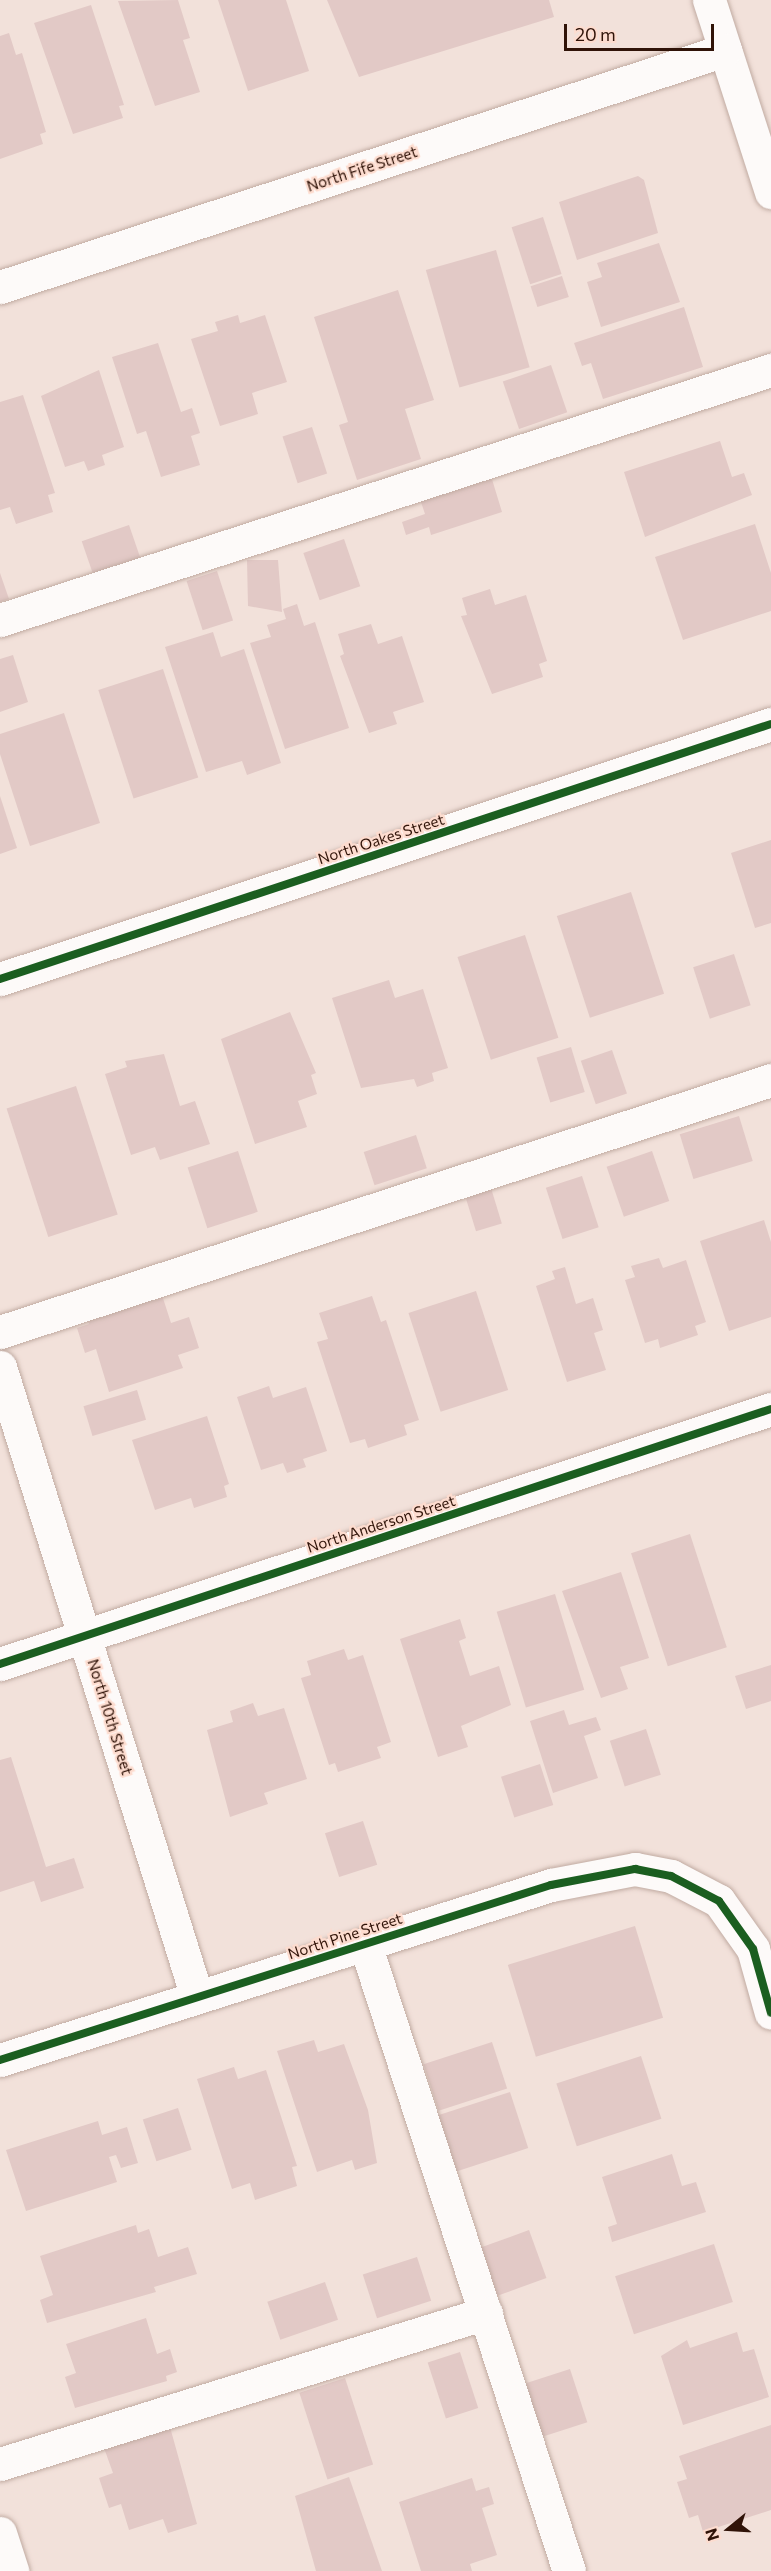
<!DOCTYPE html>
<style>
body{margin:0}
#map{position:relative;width:771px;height:2571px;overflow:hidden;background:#f2e1da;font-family:Commissioner,sans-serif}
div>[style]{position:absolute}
.building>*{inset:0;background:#e2c9c6;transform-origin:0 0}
.roads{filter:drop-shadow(0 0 2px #c1aba2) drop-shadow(0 0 2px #c1aba2)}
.minor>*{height:33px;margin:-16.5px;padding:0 16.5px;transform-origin:16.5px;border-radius:16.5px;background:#fdfaf9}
.cycleway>*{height:8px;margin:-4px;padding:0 4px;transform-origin:4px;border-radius:4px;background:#1b5e20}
span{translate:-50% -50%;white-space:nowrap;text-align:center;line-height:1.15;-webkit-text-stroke:4.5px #fddccf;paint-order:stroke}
.street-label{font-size:15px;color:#301308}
.north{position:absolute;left:699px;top:2499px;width:60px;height:60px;-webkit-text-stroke:4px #fddccf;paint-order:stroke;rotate:252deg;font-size:16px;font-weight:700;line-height:24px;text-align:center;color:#301308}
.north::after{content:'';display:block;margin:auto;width:21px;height:27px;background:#301308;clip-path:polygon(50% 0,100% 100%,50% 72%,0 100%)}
.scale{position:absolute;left:564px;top:24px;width:150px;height:27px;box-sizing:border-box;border:3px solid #301308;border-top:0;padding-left:8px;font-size:18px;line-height:21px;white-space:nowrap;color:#301308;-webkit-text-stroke:4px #fddccf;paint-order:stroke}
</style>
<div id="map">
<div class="building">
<i style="clip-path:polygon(178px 0,190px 38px,183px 40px,200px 92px,155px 106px,118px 1px)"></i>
<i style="clip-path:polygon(218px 0,286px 0,309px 71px,248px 91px)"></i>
<i style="clip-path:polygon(327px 0,549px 0,554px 17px,359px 77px)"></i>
<i style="clip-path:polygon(91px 5px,124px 105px,119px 106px,123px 118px,73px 134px,34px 23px)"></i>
<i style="clip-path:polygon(9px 33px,16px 55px,22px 53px,46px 132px,40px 134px,43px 144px,0 159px,0 36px)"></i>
<i style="clip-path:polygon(638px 176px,644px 180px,658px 233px,577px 260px,559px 202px)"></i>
<i style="left:543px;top:217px;width:60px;height:33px;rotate:72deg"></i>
<i style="clip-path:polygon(659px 243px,680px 302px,601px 327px,587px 282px,602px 277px,597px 263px)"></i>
<i style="left:496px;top:250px;width:122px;height:73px;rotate:74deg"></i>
<i style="left:562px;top:276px;width:22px;height:33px;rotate:72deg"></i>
<i style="clip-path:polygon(398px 290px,434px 400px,405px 409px,421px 459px,357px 480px,339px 425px,348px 422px,314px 317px)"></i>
<i style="clip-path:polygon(684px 307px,703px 367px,603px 399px,591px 363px,582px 366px,574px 343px)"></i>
<i style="clip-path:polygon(238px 315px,240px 323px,265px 315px,287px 382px,252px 393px,258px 414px,220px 426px,191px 339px,218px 331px,215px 322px)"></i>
<i style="clip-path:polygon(158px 343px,181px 412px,192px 408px,200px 433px,191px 436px,200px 465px,161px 477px,146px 431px,137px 434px,112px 357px)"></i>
<i style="left:551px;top:365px;width:50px;height:51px;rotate:71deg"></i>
<i style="clip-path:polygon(99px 370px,124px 447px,102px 455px,105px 465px,88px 471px,84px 461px,65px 467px,41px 396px)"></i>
<i style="clip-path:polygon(23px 395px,55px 493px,48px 495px,53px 512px,16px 524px,10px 507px,0 510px,0 402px)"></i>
<i style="left:312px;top:427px;width:49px;height:31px;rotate:72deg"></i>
<i style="clip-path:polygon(720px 441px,732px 477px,744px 473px,752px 495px,645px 537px,624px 472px)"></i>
<i style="clip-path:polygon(491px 476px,502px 512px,431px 535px,429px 527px,406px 535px,402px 522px,425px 514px,420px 499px)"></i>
<i style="clip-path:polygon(755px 524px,771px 573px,771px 611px,683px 640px,655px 557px)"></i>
<i style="left:129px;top:525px;width:36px;height:50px;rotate:71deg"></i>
<i style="left:344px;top:539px;width:50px;height:43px;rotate:71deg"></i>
<i style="clip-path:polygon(247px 560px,278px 560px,282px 612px,248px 606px)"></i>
<i style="left:217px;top:571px;width:52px;height:32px;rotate:72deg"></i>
<i style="clip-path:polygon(0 573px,9px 599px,0 602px)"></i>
<i style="clip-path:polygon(490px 589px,495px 605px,526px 595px,547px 661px,539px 664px,543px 677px,492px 694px,461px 616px,467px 615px,462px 598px)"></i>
<i style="clip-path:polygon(297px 604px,304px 626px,315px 622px,349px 728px,285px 749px,250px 643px,271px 637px,267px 625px,286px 619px,283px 609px)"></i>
<i style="clip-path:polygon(371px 624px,378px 644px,402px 636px,424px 702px,393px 712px,397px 724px,369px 733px,340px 656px,344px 654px,338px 634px)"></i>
<i style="clip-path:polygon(213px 632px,221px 657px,244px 649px,281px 763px,247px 775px,242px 761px,206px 772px,165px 647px)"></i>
<i style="clip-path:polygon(13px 655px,28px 702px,0 712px,0 659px)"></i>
<i style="left:163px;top:669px;width:114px;height:68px;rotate:72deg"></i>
<i style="clip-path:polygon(64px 713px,100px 823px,30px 846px,0 754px,0 734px)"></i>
<i style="clip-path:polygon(0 796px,17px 848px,0 854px)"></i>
<i style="clip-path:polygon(771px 840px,771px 923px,755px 928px,731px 853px)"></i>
<i style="left:631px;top:892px;width:107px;height:78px;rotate:72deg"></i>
<i style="left:525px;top:935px;width:108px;height:71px;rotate:72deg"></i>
<i style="left:734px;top:954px;width:54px;height:43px;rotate:72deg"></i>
<i style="clip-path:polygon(389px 980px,395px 998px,423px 989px,448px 1068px,432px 1073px,434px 1081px,417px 1087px,414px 1079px,361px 1088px,332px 998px)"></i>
<i style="clip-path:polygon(290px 1012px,316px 1073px,311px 1075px,317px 1094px,298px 1101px,307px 1127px,255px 1144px,221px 1039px)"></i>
<i style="left:571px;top:1047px;width:47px;height:36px;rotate:73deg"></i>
<i style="left:612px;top:1050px;width:46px;height:33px;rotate:71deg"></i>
<i style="clip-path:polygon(164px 1054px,180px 1106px,195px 1101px,210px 1144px,160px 1160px,155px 1147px,131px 1155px,105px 1074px,127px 1067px,125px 1061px)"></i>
<i style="left:76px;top:1086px;width:135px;height:73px;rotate:72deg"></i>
<i style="left:739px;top:1116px;width:47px;height:62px;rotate:73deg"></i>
<i style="left:416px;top:1135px;width:35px;height:55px;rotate:72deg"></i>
<i style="left:238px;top:1151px;width:64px;height:53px;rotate:72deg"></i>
<i style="left:652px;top:1151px;width:53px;height:48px;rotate:71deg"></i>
<i style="left:582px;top:1176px;width:54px;height:38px;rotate:72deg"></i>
<i style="left:491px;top:1188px;width:37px;height:27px;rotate:73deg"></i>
<i style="clip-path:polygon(764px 1220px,771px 1242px,771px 1317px,729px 1331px,700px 1241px)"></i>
<i style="clip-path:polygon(659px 1258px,663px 1268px,686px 1260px,706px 1322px,695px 1326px,698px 1335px,660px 1348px,658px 1339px,645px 1343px,625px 1280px,635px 1277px,631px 1266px)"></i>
<i style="clip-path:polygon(565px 1267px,576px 1304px,593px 1298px,603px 1330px,594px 1333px,606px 1370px,567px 1382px,536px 1286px,555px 1279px,552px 1271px)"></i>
<i style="left:476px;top:1291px;width:104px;height:71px;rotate:72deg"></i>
<i style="clip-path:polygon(161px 1292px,171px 1323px,189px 1317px,199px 1348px,178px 1355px,183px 1368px,109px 1392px,96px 1349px,85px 1353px,77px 1328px,89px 1324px,86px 1316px)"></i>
<i style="clip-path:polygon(372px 1296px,381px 1322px,386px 1320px,419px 1420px,404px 1425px,407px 1435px,368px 1448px,365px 1439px,350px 1443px,317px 1342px,328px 1339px,319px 1313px)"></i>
<i style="clip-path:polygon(269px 1386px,273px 1398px,306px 1387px,327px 1451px,303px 1459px,306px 1467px,287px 1473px,283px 1463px,261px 1470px,237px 1397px)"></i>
<i style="left:137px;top:1390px;width:31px;height:56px;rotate:73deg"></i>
<i style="clip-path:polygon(207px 1416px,229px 1484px,224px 1486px,227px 1497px,194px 1508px,191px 1498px,155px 1510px,132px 1440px)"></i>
<i style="left:690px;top:1534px;width:119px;height:62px;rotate:72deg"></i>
<i style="clip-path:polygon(621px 1572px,649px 1658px,620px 1667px,628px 1689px,601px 1698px,562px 1591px)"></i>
<i style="left:555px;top:1594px;width:100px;height:61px;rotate:73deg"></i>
<i style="clip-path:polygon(460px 1619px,466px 1638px,459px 1641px,470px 1676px,499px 1666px,511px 1705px,461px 1726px,468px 1747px,438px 1757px,400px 1639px)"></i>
<i style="clip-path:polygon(344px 1649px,348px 1660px,363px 1655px,391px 1742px,377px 1747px,381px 1758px,338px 1772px,335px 1763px,329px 1765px,301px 1678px,311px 1675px,307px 1661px)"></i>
<i style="clip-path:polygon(771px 1665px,771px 1701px,746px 1709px,735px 1676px)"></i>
<i style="clip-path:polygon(253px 1703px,258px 1716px,284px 1708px,307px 1779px,264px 1793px,268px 1804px,230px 1817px,207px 1730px,233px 1722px,230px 1711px)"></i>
<i style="clip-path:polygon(564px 1710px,569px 1725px,596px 1717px,601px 1730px,584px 1736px,598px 1778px,553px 1793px,530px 1721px)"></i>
<i style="left:646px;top:1729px;width:48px;height:38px;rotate:72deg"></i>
<i style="clip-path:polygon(11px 1757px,46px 1867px,74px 1858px,84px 1888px,41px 1902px,34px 1881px,0 1892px,0 1760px)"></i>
<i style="left:540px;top:1764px;width:43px;height:41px;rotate:72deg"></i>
<i style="left:363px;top:1821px;width:46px;height:40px;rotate:72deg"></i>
<i style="left:635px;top:1926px;width:96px;height:133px;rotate:73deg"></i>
<i style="clip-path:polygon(314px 2040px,318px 2052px,344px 2044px,368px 2110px,377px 2163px,355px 2170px,352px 2160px,317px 2172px,277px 2051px)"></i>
<i style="left:492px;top:2042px;width:49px;height:72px;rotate:72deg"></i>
<i style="left:641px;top:2056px;width:66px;height:89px;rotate:72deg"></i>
<i style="clip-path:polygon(234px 2067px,238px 2079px,266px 2070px,297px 2166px,292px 2167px,297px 2186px,255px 2200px,250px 2183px,232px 2189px,197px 2079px)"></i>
<i style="left:510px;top:2092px;width:59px;height:78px;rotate:72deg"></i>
<i style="left:178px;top:2108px;width:44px;height:37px;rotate:72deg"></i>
<i style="clip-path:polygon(98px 2121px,102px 2135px,127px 2127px,138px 2163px,121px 2168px,116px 2155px,109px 2157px,117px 2182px,26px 2211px,6px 2150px)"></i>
<i style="clip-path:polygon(672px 2154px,682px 2186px,696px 2182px,706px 2212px,612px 2242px,608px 2227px,617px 2224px,602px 2177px)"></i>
<i style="clip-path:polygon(136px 2225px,138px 2233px,149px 2229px,158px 2257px,188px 2247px,197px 2274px,154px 2287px,156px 2292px,47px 2323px,40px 2300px,53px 2295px,40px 2256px)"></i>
<i style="left:529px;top:2230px;width:51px;height:55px;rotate:70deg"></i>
<i style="left:714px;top:2244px;width:61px;height:104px;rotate:72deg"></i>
<i style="left:417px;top:2257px;width:46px;height:57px;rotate:72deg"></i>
<i style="left:325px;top:2282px;width:40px;height:61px;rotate:71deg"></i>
<i style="clip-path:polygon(146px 2318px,157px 2354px,170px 2349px,177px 2372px,166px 2376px,167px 2381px,75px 2408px,65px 2377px,76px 2373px,66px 2344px)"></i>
<i style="clip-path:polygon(737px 2332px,743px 2352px,754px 2349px,769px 2397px,683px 2425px,661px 2356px,687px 2340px,690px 2348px)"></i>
<i style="left:460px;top:2352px;width:59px;height:34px;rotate:72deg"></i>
<i style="left:570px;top:2369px;width:56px;height:48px;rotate:72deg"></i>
<i style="left:345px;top:2378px;width:91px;height:48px;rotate:72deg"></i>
<i style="clip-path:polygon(771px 2425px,771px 2510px,703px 2532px,698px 2515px,689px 2518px,677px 2482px,687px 2479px,679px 2456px)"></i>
<i style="clip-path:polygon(170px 2427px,197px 2524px,168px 2533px,163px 2519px,129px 2530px,121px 2504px,109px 2508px,99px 2478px,113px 2473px,104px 2448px)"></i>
<i style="clip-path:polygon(349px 2477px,382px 2571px,316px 2571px,295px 2496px)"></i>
<i style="clip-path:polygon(472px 2478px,476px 2491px,489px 2487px,494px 2504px,482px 2508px,497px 2555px,470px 2564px,472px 2571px,421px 2571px,399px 2502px)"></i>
</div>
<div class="roads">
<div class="minor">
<i style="left:709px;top:0;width:202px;rotate:72.1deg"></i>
<i style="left:0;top:287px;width:763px;rotate:-18.1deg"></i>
<i style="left:0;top:620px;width:811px;rotate:-17.97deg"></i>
<i style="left:0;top:979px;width:812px;rotate:-18.3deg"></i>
<i style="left:0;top:1332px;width:811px;rotate:-18.1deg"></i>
<i style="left:0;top:1367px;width:660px;rotate:72.64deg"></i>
<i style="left:0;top:1664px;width:812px;rotate:-18.3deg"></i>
<i style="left:365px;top:1944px;width:659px;rotate:71.98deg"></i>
<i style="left:0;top:2060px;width:578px;rotate:-17.62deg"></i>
<i style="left:551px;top:1885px;width:86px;rotate:-10.8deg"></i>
<i style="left:635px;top:1869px;width:37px;rotate:11deg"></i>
<i style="left:671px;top:1876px;width:54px;rotate:27.5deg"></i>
<i style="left:719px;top:1901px;width:59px;rotate:54.7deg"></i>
<i style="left:753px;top:1949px;width:66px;rotate:74.3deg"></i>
<i style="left:0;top:2464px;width:509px;rotate:-17.26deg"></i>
<i style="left:0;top:2533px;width:40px;rotate:72deg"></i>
</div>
</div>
<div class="cycleway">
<i style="left:0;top:979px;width:812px;rotate:-18.3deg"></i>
<i style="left:0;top:1664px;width:812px;rotate:-18.3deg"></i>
<i style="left:0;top:2060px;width:578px;rotate:-17.62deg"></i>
<i style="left:551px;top:1885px;width:86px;rotate:-10.8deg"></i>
<i style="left:635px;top:1869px;width:37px;rotate:11deg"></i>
<i style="left:671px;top:1876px;width:54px;rotate:27.5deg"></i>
<i style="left:719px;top:1901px;width:59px;rotate:54.7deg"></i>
<i style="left:753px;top:1949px;width:66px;rotate:74.3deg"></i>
</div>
<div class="street-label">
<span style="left:362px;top:169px;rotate:-18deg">North Fife Street</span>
<span style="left:381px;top:839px;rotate:-18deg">North Oakes Street</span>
<span style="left:381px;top:1524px;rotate:-18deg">North Anderson Street</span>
<span style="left:110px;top:1717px;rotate:73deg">North 10th Street</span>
<span style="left:345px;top:1936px;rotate:-18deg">North Pine Street</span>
</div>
<div class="north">N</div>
<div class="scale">20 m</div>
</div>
